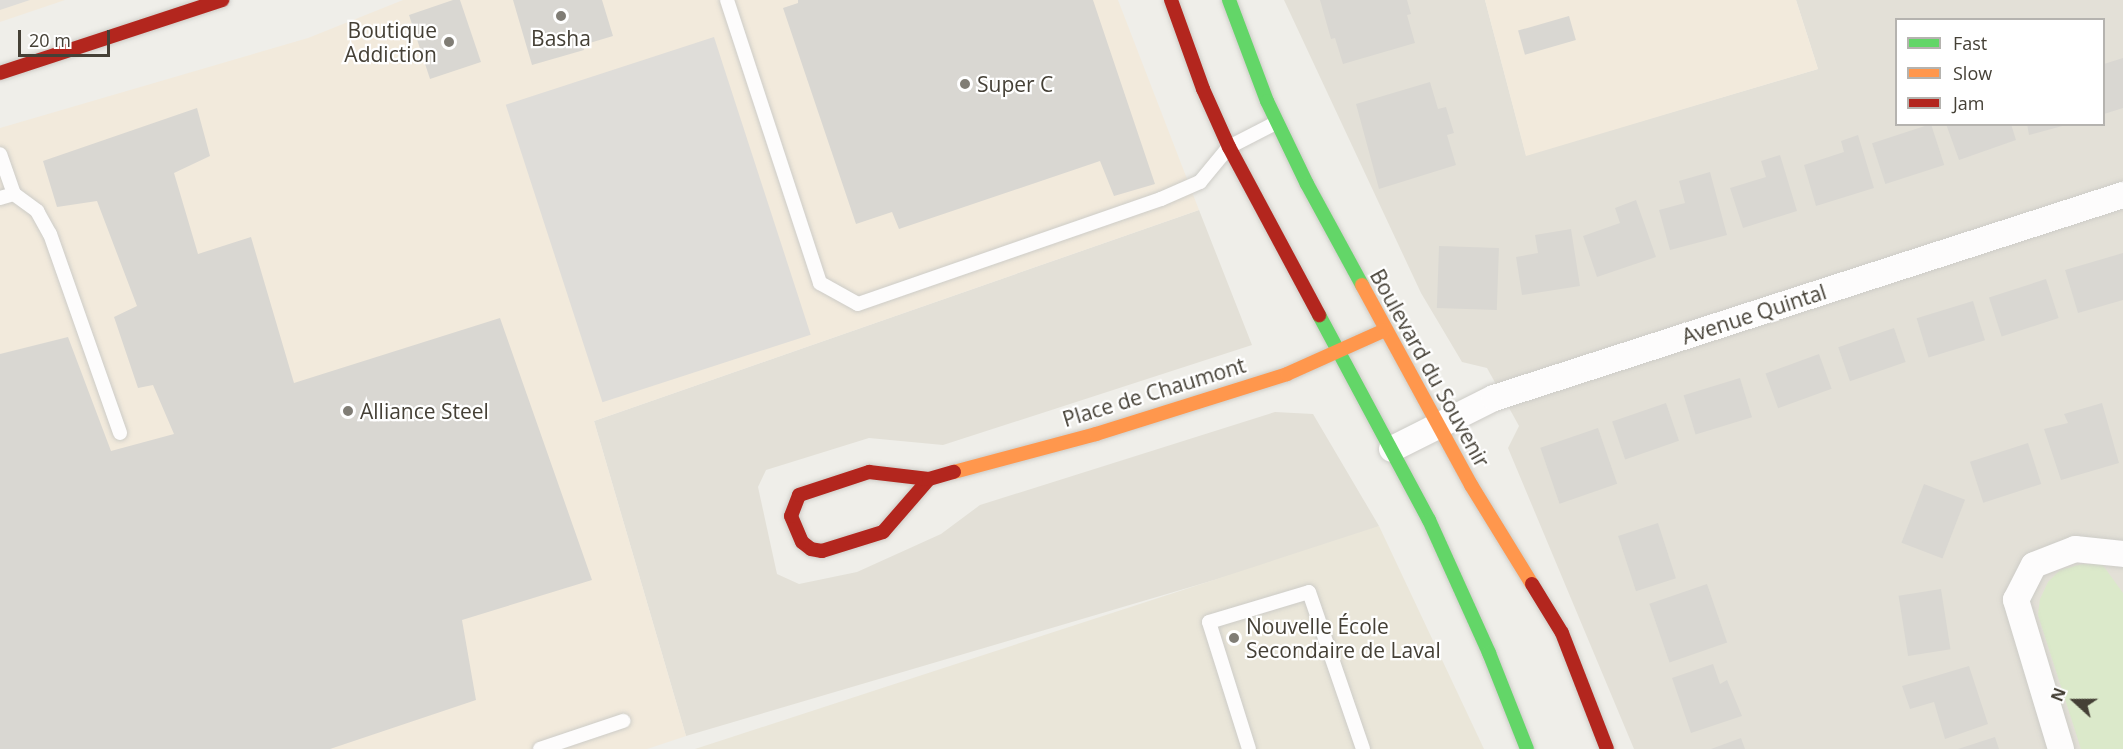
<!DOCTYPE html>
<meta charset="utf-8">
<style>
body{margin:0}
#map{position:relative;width:2123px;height:749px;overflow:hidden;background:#efeee9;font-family:"Open Sans",sans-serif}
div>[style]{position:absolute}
.residential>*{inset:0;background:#e3e0d7}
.commercial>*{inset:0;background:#f2eadc}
.education>*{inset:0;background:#eae6d9}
.green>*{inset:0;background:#dbe9ca}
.parking>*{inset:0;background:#dfddd9;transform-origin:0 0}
.building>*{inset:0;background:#d9d7d2;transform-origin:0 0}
.roads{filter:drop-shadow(0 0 2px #cdccc7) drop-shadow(0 0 2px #cdccc7)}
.lane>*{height:14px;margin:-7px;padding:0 7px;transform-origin:7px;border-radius:7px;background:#fdfcfc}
.street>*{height:26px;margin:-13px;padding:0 13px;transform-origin:13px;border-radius:13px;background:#fdfcfc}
.fast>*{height:14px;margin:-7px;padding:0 7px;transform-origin:7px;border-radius:7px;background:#63d668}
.slow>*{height:14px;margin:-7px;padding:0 7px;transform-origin:7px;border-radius:7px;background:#ff974d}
.jam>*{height:14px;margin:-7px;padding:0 7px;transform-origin:7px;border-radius:7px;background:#b3261e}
.dots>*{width:16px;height:16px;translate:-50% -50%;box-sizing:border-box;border:3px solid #fff;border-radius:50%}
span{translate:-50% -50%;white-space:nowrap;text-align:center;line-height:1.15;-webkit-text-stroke:4.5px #fff;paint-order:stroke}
.poi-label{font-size:21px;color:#454036}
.right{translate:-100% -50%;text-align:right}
.left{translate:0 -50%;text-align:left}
.street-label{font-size:21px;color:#454036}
.legend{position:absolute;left:1895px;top:18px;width:210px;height:108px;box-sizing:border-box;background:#fff;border:2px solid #b5b3af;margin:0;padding:8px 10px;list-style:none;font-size:18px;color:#454036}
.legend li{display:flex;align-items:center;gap:12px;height:30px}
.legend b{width:30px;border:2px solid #b5b3af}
.north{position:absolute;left:2045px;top:671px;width:60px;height:60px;-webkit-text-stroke:4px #fff;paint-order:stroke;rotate:291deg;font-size:16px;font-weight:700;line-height:24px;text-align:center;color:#454036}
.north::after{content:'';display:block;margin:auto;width:21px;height:27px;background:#454036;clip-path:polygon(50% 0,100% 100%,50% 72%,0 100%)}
.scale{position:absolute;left:18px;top:30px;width:92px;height:27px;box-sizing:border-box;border:3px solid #454036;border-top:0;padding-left:8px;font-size:18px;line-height:21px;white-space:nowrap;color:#454036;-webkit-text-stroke:4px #fff;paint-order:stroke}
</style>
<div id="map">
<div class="residential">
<i style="clip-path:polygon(evenodd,1284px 0,1485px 0,1526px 155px,1818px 69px,1796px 0,2123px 0,2123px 749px,1634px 749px,1508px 448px,1519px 426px,1487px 368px,1462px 362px,1421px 293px,1284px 0,1896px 20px,2104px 20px,2104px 124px,1896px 124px,1896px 20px)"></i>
<i style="clip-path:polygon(1199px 210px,1252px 345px,943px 445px,869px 438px,766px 470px,758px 487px,777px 574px,799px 584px,857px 572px,941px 534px,980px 505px,1275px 412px,1313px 414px,1379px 526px,1360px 537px,686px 736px,594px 421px)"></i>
</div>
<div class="commercial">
<i style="clip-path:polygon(0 0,65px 0,0 22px)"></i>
<i style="clip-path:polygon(403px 0,1118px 0,1199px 210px,594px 421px,686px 736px,647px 749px,0 749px,0 128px,308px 38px)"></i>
<i style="clip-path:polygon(1485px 0,1796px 0,1818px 69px,1526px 156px)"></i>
</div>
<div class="education">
<i style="clip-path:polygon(1379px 526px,1484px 749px,695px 749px)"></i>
</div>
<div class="green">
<i style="clip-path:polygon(2082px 564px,2102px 564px,2123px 593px,2123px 749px,2081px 749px,2038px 615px,2040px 599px,2048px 582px,2060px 570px)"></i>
</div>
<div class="parking">
<i style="clip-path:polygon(0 0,30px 0,0 10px)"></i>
<i style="left:714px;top:37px;width:313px;height:219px;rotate:72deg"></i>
</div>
<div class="building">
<i style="clip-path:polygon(453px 0,460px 0,481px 62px,430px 79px,409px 15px)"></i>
<i style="clip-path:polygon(513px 0,602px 0,613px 36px,583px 45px,584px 50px,532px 65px)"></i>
<i style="clip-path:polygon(798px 0,1093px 0,1155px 184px,1114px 196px,1100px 161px,899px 229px,892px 212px,856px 224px,783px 8px,798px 3px)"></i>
<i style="clip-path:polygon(1320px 0,1407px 0,1411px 14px,1407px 15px,1415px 43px,1343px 64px,1335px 38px,1331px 39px)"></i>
<i style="left:1569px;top:16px;width:25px;height:53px;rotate:74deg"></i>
<i style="clip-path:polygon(2123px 58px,2123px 108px,2104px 114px,2104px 64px)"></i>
<i style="clip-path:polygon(1430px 82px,1438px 109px,1446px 107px,1454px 133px,1447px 135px,1456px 165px,1379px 189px,1356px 104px)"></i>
<i style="clip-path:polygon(197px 108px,210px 156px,174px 173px,198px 254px,251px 237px,294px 383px,500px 318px,592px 580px,462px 620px,476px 700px,330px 749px,0 749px,0 354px,68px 337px,111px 451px,174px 434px,153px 385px,138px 388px,114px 317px,137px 306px,97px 201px,57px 207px,43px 161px)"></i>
<i style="left:1931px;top:124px;width:43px;height:62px;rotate:72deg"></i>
<i style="clip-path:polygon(1946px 124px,2011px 124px,2016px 140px,1959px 160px)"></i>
<i style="clip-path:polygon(2027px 124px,2066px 124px,2066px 125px,2029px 135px)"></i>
<i style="clip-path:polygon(1858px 135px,1874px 188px,1816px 206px,1804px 165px,1844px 152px,1841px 141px)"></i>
<i style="clip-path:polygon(1780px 155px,1797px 211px,1743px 228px,1730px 188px,1766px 177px,1761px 161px)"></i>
<i style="clip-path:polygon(1710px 172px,1727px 235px,1670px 250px,1659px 210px,1685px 203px,1679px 181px)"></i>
<i style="clip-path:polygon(1636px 200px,1656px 257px,1597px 277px,1583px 236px,1620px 223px,1615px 208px)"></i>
<i style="clip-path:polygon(1571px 229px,1580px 286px,1522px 295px,1516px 257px,1538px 253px,1535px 235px)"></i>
<i style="left:1439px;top:246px;width:60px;height:62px;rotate:2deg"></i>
<i style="clip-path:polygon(2123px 253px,2123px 300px,2078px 313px,2065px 270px)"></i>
<i style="left:2046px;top:279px;width:41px;height:60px;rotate:72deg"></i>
<i style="left:1973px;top:301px;width:41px;height:59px;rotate:73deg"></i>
<i style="left:1894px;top:328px;width:36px;height:59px;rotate:71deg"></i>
<i style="left:1819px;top:354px;width:37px;height:57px;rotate:70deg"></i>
<i style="left:1740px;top:378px;width:41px;height:59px;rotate:73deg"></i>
<i style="left:1666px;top:403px;width:40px;height:57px;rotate:71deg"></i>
<i style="clip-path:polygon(2102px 403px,2119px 463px,2061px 480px,2044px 429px,2068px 423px,2064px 414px)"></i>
<i style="left:1598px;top:428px;width:59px;height:61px;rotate:71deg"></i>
<i style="left:2028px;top:443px;width:43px;height:61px;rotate:72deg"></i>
<i style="left:1924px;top:484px;width:44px;height:63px;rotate:21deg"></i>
<i style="left:1658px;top:523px;width:58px;height:42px;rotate:72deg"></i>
<i style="left:1707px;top:584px;width:62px;height:61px;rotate:71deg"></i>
<i style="left:1941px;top:589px;width:61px;height:43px;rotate:81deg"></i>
<i style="clip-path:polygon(1713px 664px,1720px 684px,1727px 680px,1742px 716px,1691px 733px,1672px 678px)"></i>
<i style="clip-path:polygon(1969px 666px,1988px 724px,1945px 739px,1934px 702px,1910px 709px,1902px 686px)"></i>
<i style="clip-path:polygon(1995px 737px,1999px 749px,1958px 749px)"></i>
<i style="clip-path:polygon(1741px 738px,1745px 749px,1711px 749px)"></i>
</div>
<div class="roads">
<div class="lane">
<i style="left:727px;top:0;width:298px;rotate:71.8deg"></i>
<i style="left:820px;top:283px;width:43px;rotate:28.9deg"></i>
<i style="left:858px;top:304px;width:321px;rotate:-19.1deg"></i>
<i style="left:1161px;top:199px;width:43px;rotate:-23.6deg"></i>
<i style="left:1200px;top:182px;width:45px;rotate:-50.4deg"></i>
<i style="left:1229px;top:147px;width:53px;rotate:-27.1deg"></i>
<i style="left:14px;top:194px;width:29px;rotate:36deg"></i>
<i style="left:37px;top:211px;width:26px;rotate:61deg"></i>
<i style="left:50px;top:234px;width:211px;rotate:70.6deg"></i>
<i style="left:0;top:198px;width:15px;rotate:-16deg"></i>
<i style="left:14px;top:194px;width:42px;rotate:-109.3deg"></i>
<i style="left:540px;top:749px;width:88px;rotate:-18.6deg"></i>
<i style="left:1249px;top:749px;width:133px;rotate:-107.5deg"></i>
<i style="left:1209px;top:622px;width:104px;rotate:-16.7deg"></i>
<i style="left:1309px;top:592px;width:166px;rotate:71deg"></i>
</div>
<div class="street">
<i style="left:1392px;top:449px;width:114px;rotate:-26.6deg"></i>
<i style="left:1494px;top:398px;width:661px;rotate:-17.89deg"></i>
<i style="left:2061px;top:749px;width:156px;rotate:-106.8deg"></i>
<i style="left:2016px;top:600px;width:39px;rotate:-63deg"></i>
<i style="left:2034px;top:565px;width:44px;rotate:-21.3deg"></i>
<i style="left:2075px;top:549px;width:48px;rotate:5.9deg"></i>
</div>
<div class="fast">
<i style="left:1229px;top:0;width:108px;rotate:69.4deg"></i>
<i style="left:1267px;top:101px;width:92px;rotate:64.3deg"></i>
<i style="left:1307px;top:184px;width:115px;rotate:61.4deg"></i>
<i style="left:1319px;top:315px;width:233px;rotate:61.8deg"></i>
<i style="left:1429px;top:520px;width:146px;rotate:65.7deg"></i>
<i style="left:1489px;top:653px;width:103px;rotate:68.4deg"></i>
</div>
<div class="slow">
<i style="left:1362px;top:285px;width:228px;rotate:61.4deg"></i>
<i style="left:1471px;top:485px;width:116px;rotate:58.4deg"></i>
<i style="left:954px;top:472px;width:147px;rotate:-15deg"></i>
<i style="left:1096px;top:434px;width:200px;rotate:-17.4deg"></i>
<i style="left:1287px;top:374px;width:107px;rotate:-24.2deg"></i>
</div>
<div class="jam">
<i style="left:1171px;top:0;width:95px;rotate:70.2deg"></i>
<i style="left:1203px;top:89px;width:64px;rotate:65.9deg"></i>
<i style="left:1229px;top:147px;width:191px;rotate:61.8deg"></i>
<i style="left:0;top:73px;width:234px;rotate:-18.2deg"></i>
<i style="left:929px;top:479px;width:70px;rotate:131deg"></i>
<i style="left:883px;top:532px;width:64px;rotate:162.7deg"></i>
<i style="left:822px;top:551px;width:11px;rotate:-170deg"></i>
<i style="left:811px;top:549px;width:11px;rotate:-142deg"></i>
<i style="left:802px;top:542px;width:28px;rotate:-113deg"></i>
<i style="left:791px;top:516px;width:22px;rotate:-69deg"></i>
<i style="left:799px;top:495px;width:74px;rotate:-18.2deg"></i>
<i style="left:869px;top:472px;width:60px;rotate:6.7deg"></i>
<i style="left:929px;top:479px;width:26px;rotate:-16deg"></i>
<i style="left:1532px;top:584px;width:57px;rotate:58.5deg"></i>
<i style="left:1562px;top:633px;width:124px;rotate:68.8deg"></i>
</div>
</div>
<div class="dots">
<i style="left:561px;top:16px;background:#807d75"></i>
<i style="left:449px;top:42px;background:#807d75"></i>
<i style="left:965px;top:84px;background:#807d75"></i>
<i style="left:348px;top:411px;background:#807d75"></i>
<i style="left:1234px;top:638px;background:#807d75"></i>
</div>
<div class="poi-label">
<span class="right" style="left:437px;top:42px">Boutique<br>Addiction</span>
<span style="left:561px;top:38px">Basha</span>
<span class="left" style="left:977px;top:84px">Super C</span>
<span class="left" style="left:360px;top:411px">Alliance Steel</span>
<span class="left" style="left:1246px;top:638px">Nouvelle École<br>Secondaire de Laval</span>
</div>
<div class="street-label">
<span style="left:1754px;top:314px;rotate:-18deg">Avenue Quintal</span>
<span style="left:1430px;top:368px;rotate:61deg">Boulevard du Souvenir</span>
<span style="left:1154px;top:392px;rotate:-17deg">Place de Chaumont</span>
</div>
<ul class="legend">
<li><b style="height:8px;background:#63d668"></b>Fast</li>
<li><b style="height:8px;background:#ff974d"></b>Slow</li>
<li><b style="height:8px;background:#b3261e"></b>Jam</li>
</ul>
<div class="north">N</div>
<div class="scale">20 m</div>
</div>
